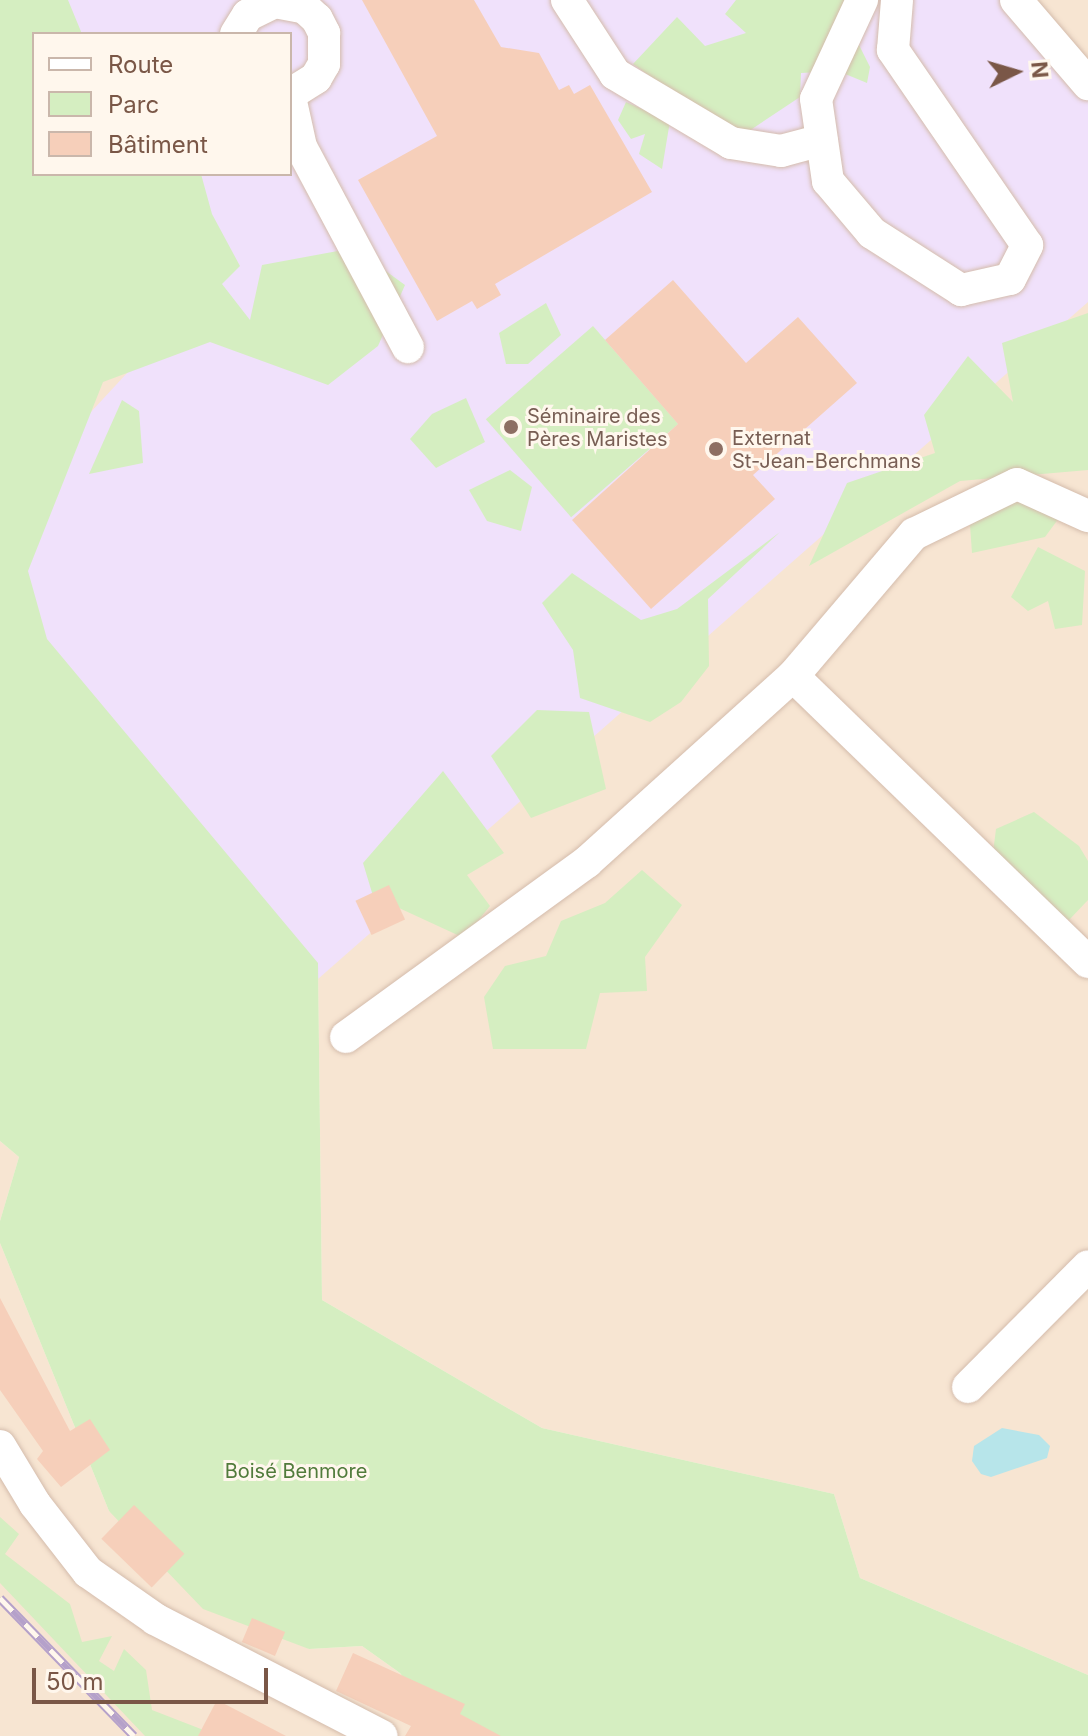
<!DOCTYPE html>
<meta charset="utf-8">
<style>
body{margin:0}
#map{position:relative;width:1088px;height:1736px;overflow:hidden;background:#fef3e5;font-family:Inter,sans-serif}
div>[style]{position:absolute}
.residential>*{inset:0;background:#f7e5d2}
.education>*{inset:0;background:#f0e1fb}
.green>*{inset:0;background:#d5eec1;transform-origin:0 0}
.water>*{inset:0;background:#b7e5ea}
.building>*{inset:0;background:#f6cfba;transform-origin:0 0}
.roads{filter:drop-shadow(0 0 2px #d4bcac) drop-shadow(0 0 2px #d4bcac)}
.minor>*{height:32px;margin:-16px;padding:0 16px;transform-origin:16px;border-radius:16px;background:#fff}
.rail>*{height:9px;margin-top:-4.5px;transform-origin:0;background:repeating-linear-gradient(90deg,#fff7ed 0 18px,#b5a1ca 0 36px);box-sizing:border-box;border-block:2px solid #b5a1ca}
.dots>*{width:22px;height:22px;translate:-50% -50%;box-sizing:border-box;border:4px solid #fff7ed;border-radius:50%}
span{translate:-50% -50%;white-space:nowrap;text-align:center;line-height:1.15;-webkit-text-stroke:6px #fff7ed;paint-order:stroke}
.education-label{font-size:20px;color:#785e54}
.left{translate:0 -50%;text-align:left}
.park-label{font-size:20px;color:#517b3b}
.legend{position:absolute;left:32px;top:32px;width:260px;height:144px;box-sizing:border-box;background:#fff7ed;border:2px solid #cab7ab;margin:0;padding:10px 14px;list-style:none;font-size:24px;color:#7a5747}
.legend li{display:flex;align-items:center;gap:16px;height:40px}
.legend b{width:40px;border:2px solid #cab7ab}
.north{position:absolute;left:976px;top:32px;width:80px;height:80px;-webkit-text-stroke:6px #fff7ed;paint-order:stroke;rotate:85deg;font-size:22px;font-weight:700;line-height:32px;text-align:center;color:#7a5747}
.north::after{content:'';display:block;margin:auto;width:28px;height:36px;background:#7a5747;clip-path:polygon(50% 0,100% 100%,50% 72%,0 100%)}
.scale{position:absolute;left:32px;top:1668px;width:236px;height:36px;box-sizing:border-box;border:4px solid #7a5747;border-top:0;padding-left:10px;font-size:24px;line-height:28px;white-space:nowrap;color:#7a5747;-webkit-text-stroke:6px #fff7ed;paint-order:stroke}
</style>
<div id="map">
<div class="residential">
<i style="clip-path:polygon(evenodd,0 0,1088px 0,1088px 1675px,860px 1578px,834px 1494px,542px 1428px,322px 1300px,318px 963px,0 339px,0 0,34px 34px,290px 34px,290px 174px,34px 174px,34px 34px)"></i>
<i style="clip-path:polygon(0 1141px,19px 1157px,0 1221px)"></i>
<i style="clip-path:polygon(0 1243px,109px 1511px,309px 1649px,362px 1646px,400px 1673px,445px 1736px,0 1736px)"></i>
</div>
<div class="education">
<i style="clip-path:polygon(0 0,1016px 0,1088px 84px,1088px 302px,277px 1015px,0 660px,0 510px,154px 344px,78px 174px,290px 174px,290px 34px,34px 34px)"></i>
</div>
<div class="green">
<i style="clip-path:polygon(0 0,68px 0,82px 34px,34px 34px,34px 174px,201px 174px,212px 214px,240px 266px,222px 284px,250px 320px,262px 265px,354px 248px,405px 285px,378px 346px,328px 385px,210px 342px,103px 382px,28px 571px,47px 639px,318px 963px,322px 1300px,542px 1428px,834px 1494px,860px 1578px,1088px 1675px,1088px 1736px,445px 1736px,400px 1673px,362px 1646px,309px 1649px,203px 1609px,109px 1511px,0 1243px,0 1221px,19px 1157px,0 1141px)"></i>
<i style="clip-path:polygon(736px 0,857px 0,852px 31px,870px 67px,867px 83px,838px 71px,801px 73px,800px 97px,737px 139px,633px 64px,677px 17px,705px 46px,746px 33px,725px 14px)"></i>
<i style="clip-path:polygon(626px 102px,670px 121px,662px 169px,639px 154px,645px 134px,631px 139px,618px 120px)"></i>
<i style="clip-path:polygon(546px 303px,561px 335px,528px 364px,506px 364px,499px 333px)"></i>
<i style="clip-path:polygon(1088px 313px,1088px 470px,960px 481px,809px 566px,847px 483px,935px 453px,924px 415px,968px 356px,1013px 402px,1002px 343px)"></i>
<i style="left:593px;top:326px;width:130px;height:142px;rotate:49deg"></i>
<i style="clip-path:polygon(466px 398px,485px 442px,436px 468px,410px 439px,432px 414px)"></i>
<i style="clip-path:polygon(122px 400px,139px 411px,143px 463px,89px 474px)"></i>
<i style="clip-path:polygon(510px 470px,532px 487px,521px 531px,487px 521px,469px 490px)"></i>
<i style="clip-path:polygon(1016px 498px,1059px 518px,1045px 537px,972px 553px,970px 525px)"></i>
<i style="clip-path:polygon(780px 532px,708px 599px,709px 666px,681px 702px,650px 722px,580px 698px,573px 650px,542px 603px,572px 573px,641px 620px,677px 609px)"></i>
<i style="clip-path:polygon(1038px 547px,1085px 571px,1082px 625px,1055px 629px,1048px 601px,1028px 611px,1011px 597px)"></i>
<i style="clip-path:polygon(537px 710px,589px 712px,606px 789px,531px 818px,491px 756px)"></i>
<i style="clip-path:polygon(443px 771px,504px 853px,467px 875px,490px 906px,464px 938px,373px 896px,363px 863px)"></i>
<i style="clip-path:polygon(1034px 812px,1079px 846px,1088px 861px,1088px 900px,1069px 920px,989px 884px,996px 829px)"></i>
<i style="clip-path:polygon(642px 870px,682px 905px,645px 957px,647px 991px,600px 993px,586px 1049px,493px 1049px,484px 997px,505px 966px,546px 956px,561px 921px,605px 903px)"></i>
<i style="clip-path:polygon(0 1517px,19px 1534px,5px 1554px,70px 1604px,82px 1642px,112px 1636px,99px 1661px,114px 1671px,124px 1649px,146px 1670px,152px 1710px,219px 1736px,145px 1736px,0 1583px)"></i>
</div>
<div class="water">
<i style="clip-path:polygon(1002px 1428px,1039px 1435px,1050px 1446px,1047px 1458px,991px 1477px,981px 1474px,972px 1461px,974px 1446px)"></i>
</div>
<div class="building">
<i style="clip-path:polygon(362px 0,474px 0,501px 47px,539px 53px,559px 90px,569px 85px,574px 94px,590px 85px,652px 192px,495px 284px,501px 295px,477px 309px,472px 301px,437px 321px,358px 180px,437px 136px)"></i>
<i style="clip-path:polygon(673px 280px,746px 363px,798px 317px,857px 383px,753px 475px,775px 499px,651px 609px,572px 520px,678px 424px,605px 340px)"></i>
<i style="left:389px;top:885px;width:38px;height:37px;rotate:65deg"></i>
<i style="clip-path:polygon(0 1298px,70px 1431px,90px 1419px,110px 1450px,61px 1487px,37px 1459px,43px 1451px,0 1390px)"></i>
<i style="left:134px;top:1505px;width:70px;height:47px;rotate:44deg"></i>
<i style="left:252px;top:1618px;width:36px;height:26px;rotate:23deg"></i>
<i style="clip-path:polygon(353px 1653px,465px 1704px,460px 1714px,501px 1736px,405px 1736px,411px 1726px,336px 1691px)"></i>
<i style="clip-path:polygon(217px 1700px,286px 1736px,198px 1736px)"></i>
</div>
<div class="roads">
<div class="minor">
<i style="left:567px;top:0;width:88px;rotate:57deg"></i>
<i style="left:615px;top:74px;width:135px;rotate:30.7deg"></i>
<i style="left:731px;top:143px;width:51px;rotate:9.1deg"></i>
<i style="left:781px;top:151px;width:42px;rotate:-15deg"></i>
<i style="left:862px;top:0;width:109px;rotate:114.9deg"></i>
<i style="left:816px;top:99px;width:83px;rotate:81.7deg"></i>
<i style="left:828px;top:181px;width:68px;rotate:49.8deg"></i>
<i style="left:872px;top:233px;width:106px;rotate:32.6deg"></i>
<i style="left:961px;top:290px;width:50px;rotate:-12.7deg"></i>
<i style="left:1010px;top:279px;width:38px;rotate:-63deg"></i>
<i style="left:1027px;top:245px;width:237px;rotate:-124.5deg"></i>
<i style="left:893px;top:50px;width:50px;rotate:-85.4deg"></i>
<i style="left:1016px;top:0;width:111px;rotate:49.4deg"></i>
<i style="left:236px;top:34px;width:22px;rotate:-58deg"></i>
<i style="left:248px;top:15px;width:30px;rotate:-26deg"></i>
<i style="left:275px;top:2px;width:31px;rotate:11deg"></i>
<i style="left:305px;top:8px;width:16px;rotate:43deg"></i>
<i style="left:317px;top:19px;width:16px;rotate:63deg"></i>
<i style="left:324px;top:33px;width:31px;rotate:90deg"></i>
<i style="left:324px;top:64px;width:16px;rotate:120deg"></i>
<i style="left:316px;top:78px;width:31px;rotate:148deg"></i>
<i style="left:290px;top:97px;width:51px;rotate:77.6deg"></i>
<i style="left:301px;top:147px;width:227px;rotate:61.9deg"></i>
<i style="left:793px;top:676px;width:411px;rotate:44.1deg"></i>
<i style="left:346px;top:1037px;width:298px;rotate:-36deg"></i>
<i style="left:587px;top:862px;width:278px;rotate:-42.1deg"></i>
<i style="left:793px;top:676px;width:187px;rotate:-49.6deg"></i>
<i style="left:914px;top:534px;width:114px;rotate:-25.9deg"></i>
<i style="left:1017px;top:484px;width:78px;rotate:24.3deg"></i>
<i style="left:968px;top:1387px;width:170px;rotate:-45.2deg"></i>
<i style="left:0;top:1446px;width:68px;rotate:58.9deg"></i>
<i style="left:35px;top:1504px;width:86px;rotate:52.1deg"></i>
<i style="left:88px;top:1572px;width:82px;rotate:35deg"></i>
<i style="left:155px;top:1619px;width:255px;rotate:27.3deg"></i>
</div>
</div>
<div class="rail">
<i style="left:0;top:1598px;width:192px;rotate:45.8deg"></i>
</div>
<div class="dots">
<i style="left:511px;top:427px;background:#8d6e63"></i>
<i style="left:716px;top:449px;background:#8d6e63"></i>
</div>
<div class="education-label">
<span class="left" style="left:527px;top:428px">Séminaire des<br>Pères Maristes</span>
<span class="left" style="left:732px;top:450px">Externat<br>St-Jean-Berchmans</span>
</div>
<div class="park-label">
<span style="left:296px;top:1471px">Boisé Benmore</span>
</div>
<ul class="legend">
<li><b style="height:10px;background:#fff"></b>Route</li>
<li><b style="height:22px;background:#d5eec1"></b>Parc</li>
<li><b style="height:22px;background:#f6cfba"></b>Bâtiment</li>
</ul>
<div class="north">N</div>
<div class="scale">50 m</div>
</div>
